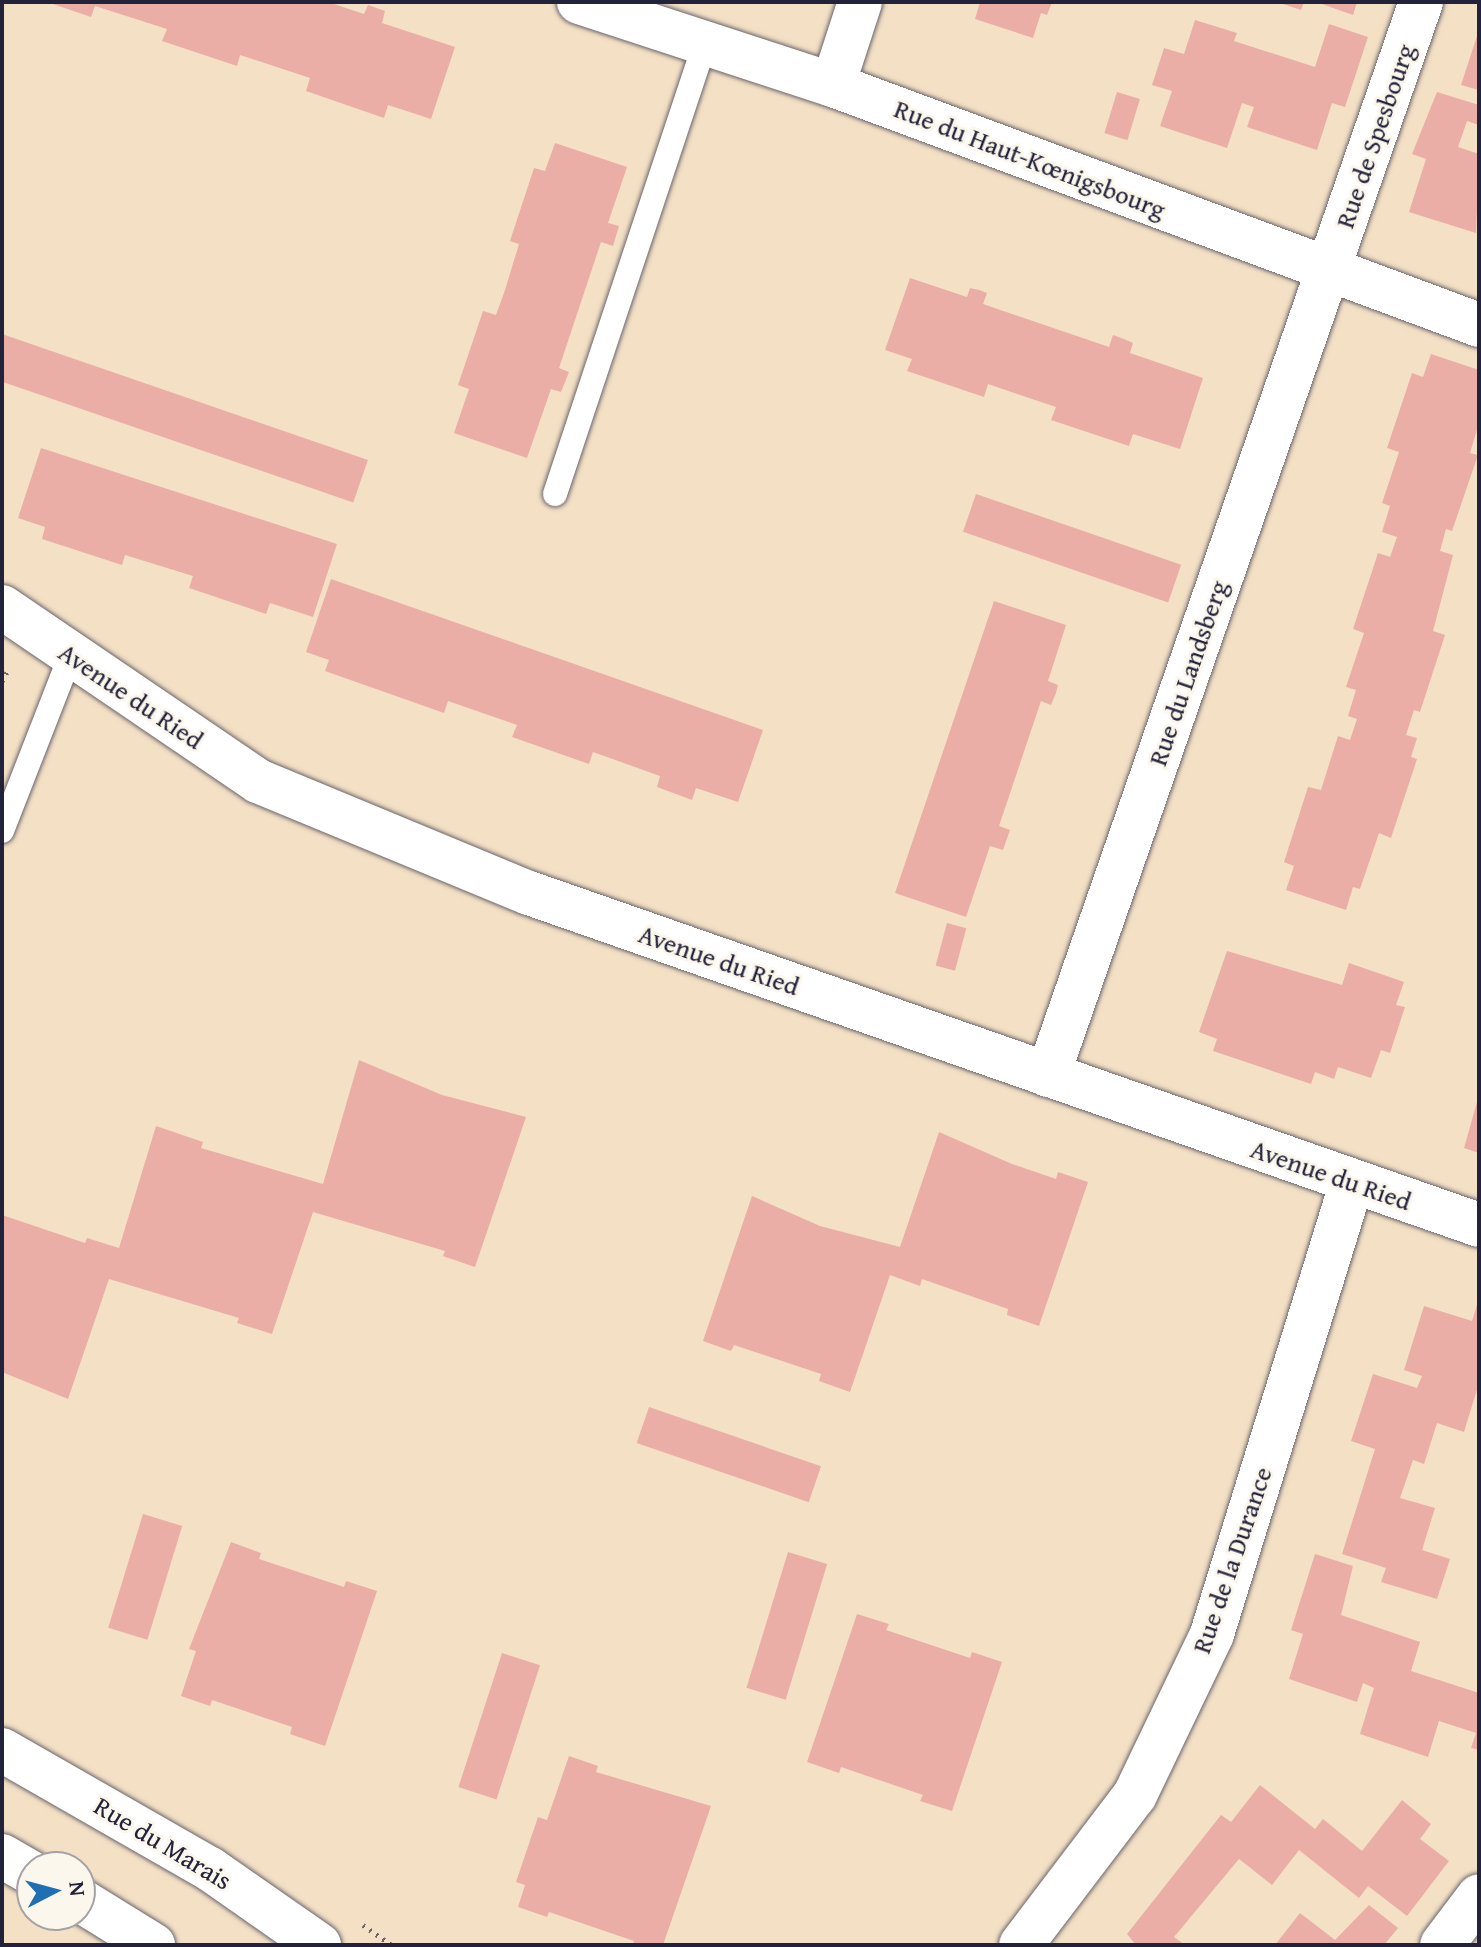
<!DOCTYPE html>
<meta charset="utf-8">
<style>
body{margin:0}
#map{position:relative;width:1481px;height:1947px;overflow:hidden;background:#f3e0c5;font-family:"Gentium Book Plus",serif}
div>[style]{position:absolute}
.building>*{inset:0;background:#ebaea7;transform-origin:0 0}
.path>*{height:5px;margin-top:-2.5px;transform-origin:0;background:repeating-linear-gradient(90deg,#6b646b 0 2px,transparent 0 8px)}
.roads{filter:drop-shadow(0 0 2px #6b646b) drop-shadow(0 0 2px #6b646b)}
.lane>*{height:24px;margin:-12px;padding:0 12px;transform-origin:12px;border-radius:12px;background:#fff}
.street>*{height:44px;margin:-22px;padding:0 22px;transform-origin:22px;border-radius:22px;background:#fff}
.primary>*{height:44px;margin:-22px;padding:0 22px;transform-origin:22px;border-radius:22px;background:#fff}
span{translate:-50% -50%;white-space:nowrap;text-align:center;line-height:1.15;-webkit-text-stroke:6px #fbf7ec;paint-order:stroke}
.street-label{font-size:26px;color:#22223b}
.frame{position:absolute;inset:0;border:4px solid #22223b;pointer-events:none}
.north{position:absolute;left:16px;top:1851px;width:80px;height:80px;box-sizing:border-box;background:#fbf7ec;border:2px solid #a4a2a5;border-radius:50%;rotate:84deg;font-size:22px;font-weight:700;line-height:32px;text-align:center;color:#22223b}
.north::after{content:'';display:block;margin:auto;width:28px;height:36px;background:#1f6fb2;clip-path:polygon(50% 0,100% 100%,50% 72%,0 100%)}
</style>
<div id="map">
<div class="building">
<i style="clip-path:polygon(47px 2px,328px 2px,364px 14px,368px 5px,385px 11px,382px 23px,455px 47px,431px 119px,388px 105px,384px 118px,306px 91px,310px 78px,240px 55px,237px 66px,162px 41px,167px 29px,95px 6px,91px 17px)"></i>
<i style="clip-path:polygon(980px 2px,1052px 2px,1047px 15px,1041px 13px,1033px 38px,975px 19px)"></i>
<i style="clip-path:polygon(1277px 2px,1304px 2px,1301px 10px)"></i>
<i style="clip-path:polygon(1316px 2px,1357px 2px,1353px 15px)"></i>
<i style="clip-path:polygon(1195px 20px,1237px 33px,1234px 41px,1315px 67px,1329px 24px,1368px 37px,1345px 107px,1332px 103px,1317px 150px,1247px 127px,1254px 107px,1242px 103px,1227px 148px,1160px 126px,1172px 91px,1152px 85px,1164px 48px,1184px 54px)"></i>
<i style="clip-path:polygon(1478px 33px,1479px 33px,1479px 90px,1461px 85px)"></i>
<i style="left:1117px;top:92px;width:24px;height:43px;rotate:17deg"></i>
<i style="clip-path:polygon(1437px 92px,1479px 105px,1479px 125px,1467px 121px,1458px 147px,1479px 154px,1476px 233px,1409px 212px,1426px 159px,1412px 154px)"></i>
<i style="clip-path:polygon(555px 143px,627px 167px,608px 223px,619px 226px,613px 246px,601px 242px,559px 368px,569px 372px,561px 392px,551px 389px,527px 458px,454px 433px,469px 389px,458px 385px,483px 311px,496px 315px,505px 290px,519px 244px,510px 241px,534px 168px,545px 171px)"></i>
<i style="clip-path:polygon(910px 278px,967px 297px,970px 288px,979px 290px,987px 293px,983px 304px,1109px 347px,1113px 335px,1124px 339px,1133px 343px,1130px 353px,1203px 378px,1180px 449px,1133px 434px,1129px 446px,1051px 420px,1056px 407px,1032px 399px,988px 384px,984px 397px,907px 371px,912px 359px,885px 350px)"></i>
<i style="left:2px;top:334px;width:387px;height:45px;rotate:19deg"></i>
<i style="clip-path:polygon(1431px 354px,1479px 370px,1479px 423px,1470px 453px,1478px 455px,1452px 531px,1446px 529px,1440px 551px,1453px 555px,1433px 631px,1445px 635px,1420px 712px,1414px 710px,1406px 735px,1417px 738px,1411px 757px,1417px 759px,1391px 838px,1379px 833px,1360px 889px,1353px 887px,1346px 910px,1286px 890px,1294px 866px,1284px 862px,1308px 787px,1321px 790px,1338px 736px,1350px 740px,1357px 719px,1348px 716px,1356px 690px,1346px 687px,1364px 633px,1353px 629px,1378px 553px,1390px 557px,1397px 537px,1382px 532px,1390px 506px,1382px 503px,1399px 452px,1387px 448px,1412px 373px,1423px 377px)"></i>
<i style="clip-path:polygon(41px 448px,337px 544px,313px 617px,270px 603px,266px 614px,189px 588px,193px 576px,125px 555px,122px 565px,42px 539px,45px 527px,18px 518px)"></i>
<i style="left:976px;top:494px;width:217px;height:40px;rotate:19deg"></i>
<i style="clip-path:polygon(331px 579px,763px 730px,738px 802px,696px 788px,692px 800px,657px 787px,660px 776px,593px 752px,589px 764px,512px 737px,517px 725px,448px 701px,444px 713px,325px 671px,329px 660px,306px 652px)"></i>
<i style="clip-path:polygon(994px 601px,1066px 625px,1048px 681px,1058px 685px,1056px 693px,1051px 705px,1041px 701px,999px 826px,1010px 830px,1003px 850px,990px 846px,966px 917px,895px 893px)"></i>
<i style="left:947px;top:923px;width:20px;height:44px;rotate:15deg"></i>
<i style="clip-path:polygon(1227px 951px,1342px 985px,1349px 963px,1404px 982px,1396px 1005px,1405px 1007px,1390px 1053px,1381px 1050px,1371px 1078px,1338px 1067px,1334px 1079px,1315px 1072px,1311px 1084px,1213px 1051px,1217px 1039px,1199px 1032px)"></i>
<i style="clip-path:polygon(359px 1060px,442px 1095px,526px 1117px,475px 1267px,443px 1256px,445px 1251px,313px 1212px,272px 1334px,237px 1323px,239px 1318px,109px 1279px,68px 1399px,2px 1372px,2px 1215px,85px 1243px,87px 1238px,119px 1248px,156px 1126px,203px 1142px,201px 1148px,323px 1184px)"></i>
<i style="clip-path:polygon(1479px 1095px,1479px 1153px,1464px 1148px)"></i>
<i style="clip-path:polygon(939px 1132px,1012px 1164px,1056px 1179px,1058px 1172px,1088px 1182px,1039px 1326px,1007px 1315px,1008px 1309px,922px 1279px,920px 1286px,890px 1275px,850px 1392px,819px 1381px,821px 1374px,734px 1345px,731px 1351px,703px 1341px,752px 1196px,820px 1226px,900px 1247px)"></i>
<i style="clip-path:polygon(1477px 1305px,1479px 1383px,1464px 1432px,1437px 1423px,1424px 1464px,1413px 1460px,1400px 1498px,1435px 1508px,1422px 1550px,1450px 1559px,1437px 1599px,1381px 1582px,1386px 1568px,1342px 1554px,1375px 1449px,1351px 1441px,1373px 1374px,1417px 1388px,1422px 1376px,1404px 1370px,1424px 1306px,1472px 1321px)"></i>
<i style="left:649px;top:1407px;width:182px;height:38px;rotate:19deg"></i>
<i style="left:143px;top:1514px;width:41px;height:119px;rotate:17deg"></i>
<i style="clip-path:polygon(231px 1542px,261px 1553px,259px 1559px,344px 1587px,346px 1581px,377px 1591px,325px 1746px,290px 1734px,292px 1727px,212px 1700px,210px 1706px,181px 1696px,196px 1651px,189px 1649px)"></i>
<i style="left:788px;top:1552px;width:41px;height:142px;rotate:17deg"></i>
<i style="clip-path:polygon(1315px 1554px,1353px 1566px,1341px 1615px,1420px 1642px,1411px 1671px,1479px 1693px,1479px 1750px,1471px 1748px,1476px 1733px,1439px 1721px,1428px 1757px,1360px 1734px,1374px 1688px,1363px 1683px,1357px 1702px,1289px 1679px,1303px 1634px,1291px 1630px)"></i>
<i style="clip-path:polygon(857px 1614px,889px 1624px,886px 1630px,970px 1658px,972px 1652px,1002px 1662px,952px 1811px,920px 1801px,923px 1795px,841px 1767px,839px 1773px,807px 1762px)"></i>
<i style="left:502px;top:1653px;width:40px;height:141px;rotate:18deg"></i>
<i style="clip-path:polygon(569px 1756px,598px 1766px,596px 1772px,711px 1806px,663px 1945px,633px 1945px,634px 1941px,549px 1912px,547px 1917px,518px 1907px,525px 1885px,516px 1882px,538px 1817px,547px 1820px)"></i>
<i style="clip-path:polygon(1260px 1785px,1315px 1829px,1323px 1819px,1362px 1851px,1402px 1800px,1431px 1824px,1420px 1839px,1449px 1861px,1407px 1916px,1368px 1886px,1359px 1898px,1299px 1850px,1272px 1885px,1239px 1859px,1174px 1937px,1185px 1945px,1136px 1945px,1127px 1934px,1221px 1815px,1231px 1822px)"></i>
<i style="clip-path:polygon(1369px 1905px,1398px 1928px,1384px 1945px,1275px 1945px,1300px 1913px,1335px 1940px)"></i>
</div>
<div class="path">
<i style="left:2px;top:681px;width:13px;rotate:-61deg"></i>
<i style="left:363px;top:1925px;width:35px;rotate:35deg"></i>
</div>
<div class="roads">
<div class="lane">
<i style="left:555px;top:494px;width:475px;rotate:-71.6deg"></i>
<i style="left:2px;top:831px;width:187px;rotate:-68.7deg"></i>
</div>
<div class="street">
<i style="left:579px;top:2px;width:267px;rotate:18.1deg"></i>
<i style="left:833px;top:85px;width:689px;rotate:20.38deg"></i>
<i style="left:833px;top:85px;width:87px;rotate:-72deg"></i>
<i style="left:2px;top:607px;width:310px;rotate:34.2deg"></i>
<i style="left:258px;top:781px;width:293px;rotate:22.5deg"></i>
<i style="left:529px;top:893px;width:1006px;rotate:19.26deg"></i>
<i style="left:1048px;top:1075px;width:1136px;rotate:-70.83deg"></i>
<i style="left:1021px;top:1945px;width:188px;rotate:-52.8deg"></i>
<i style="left:1135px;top:1795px;width:178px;rotate:-64.4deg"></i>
<i style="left:1212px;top:1634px;width:472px;rotate:-72.8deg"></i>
<i style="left:1442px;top:1945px;width:61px;rotate:-52.9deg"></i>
</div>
<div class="primary">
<i style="left:2px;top:1750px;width:240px;rotate:29.8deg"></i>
<i style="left:210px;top:1869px;width:133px;rotate:34.9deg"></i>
<i style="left:2px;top:1856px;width:34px;rotate:30deg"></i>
<i style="left:80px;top:1900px;width:86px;rotate:31.7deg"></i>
</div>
</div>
<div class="street-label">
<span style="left:1375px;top:136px;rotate:-71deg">Rue de Spesbourg</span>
<span style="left:1030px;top:159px;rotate:21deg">Rue du Haut-Kœnigsbourg</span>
<span style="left:1188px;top:673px;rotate:-71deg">Rue du Landsberg</span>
<span style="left:131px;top:696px;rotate:34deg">Avenue du Ried</span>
<span style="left:719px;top:960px;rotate:19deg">Avenue du Ried</span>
<span style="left:1331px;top:1175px;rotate:19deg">Avenue du Ried</span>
<span style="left:1232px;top:1560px;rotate:-71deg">Rue de la Durance</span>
<span style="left:163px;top:1843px;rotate:31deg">Rue du Marais</span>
</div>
<div class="frame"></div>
<div class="north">N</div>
</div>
